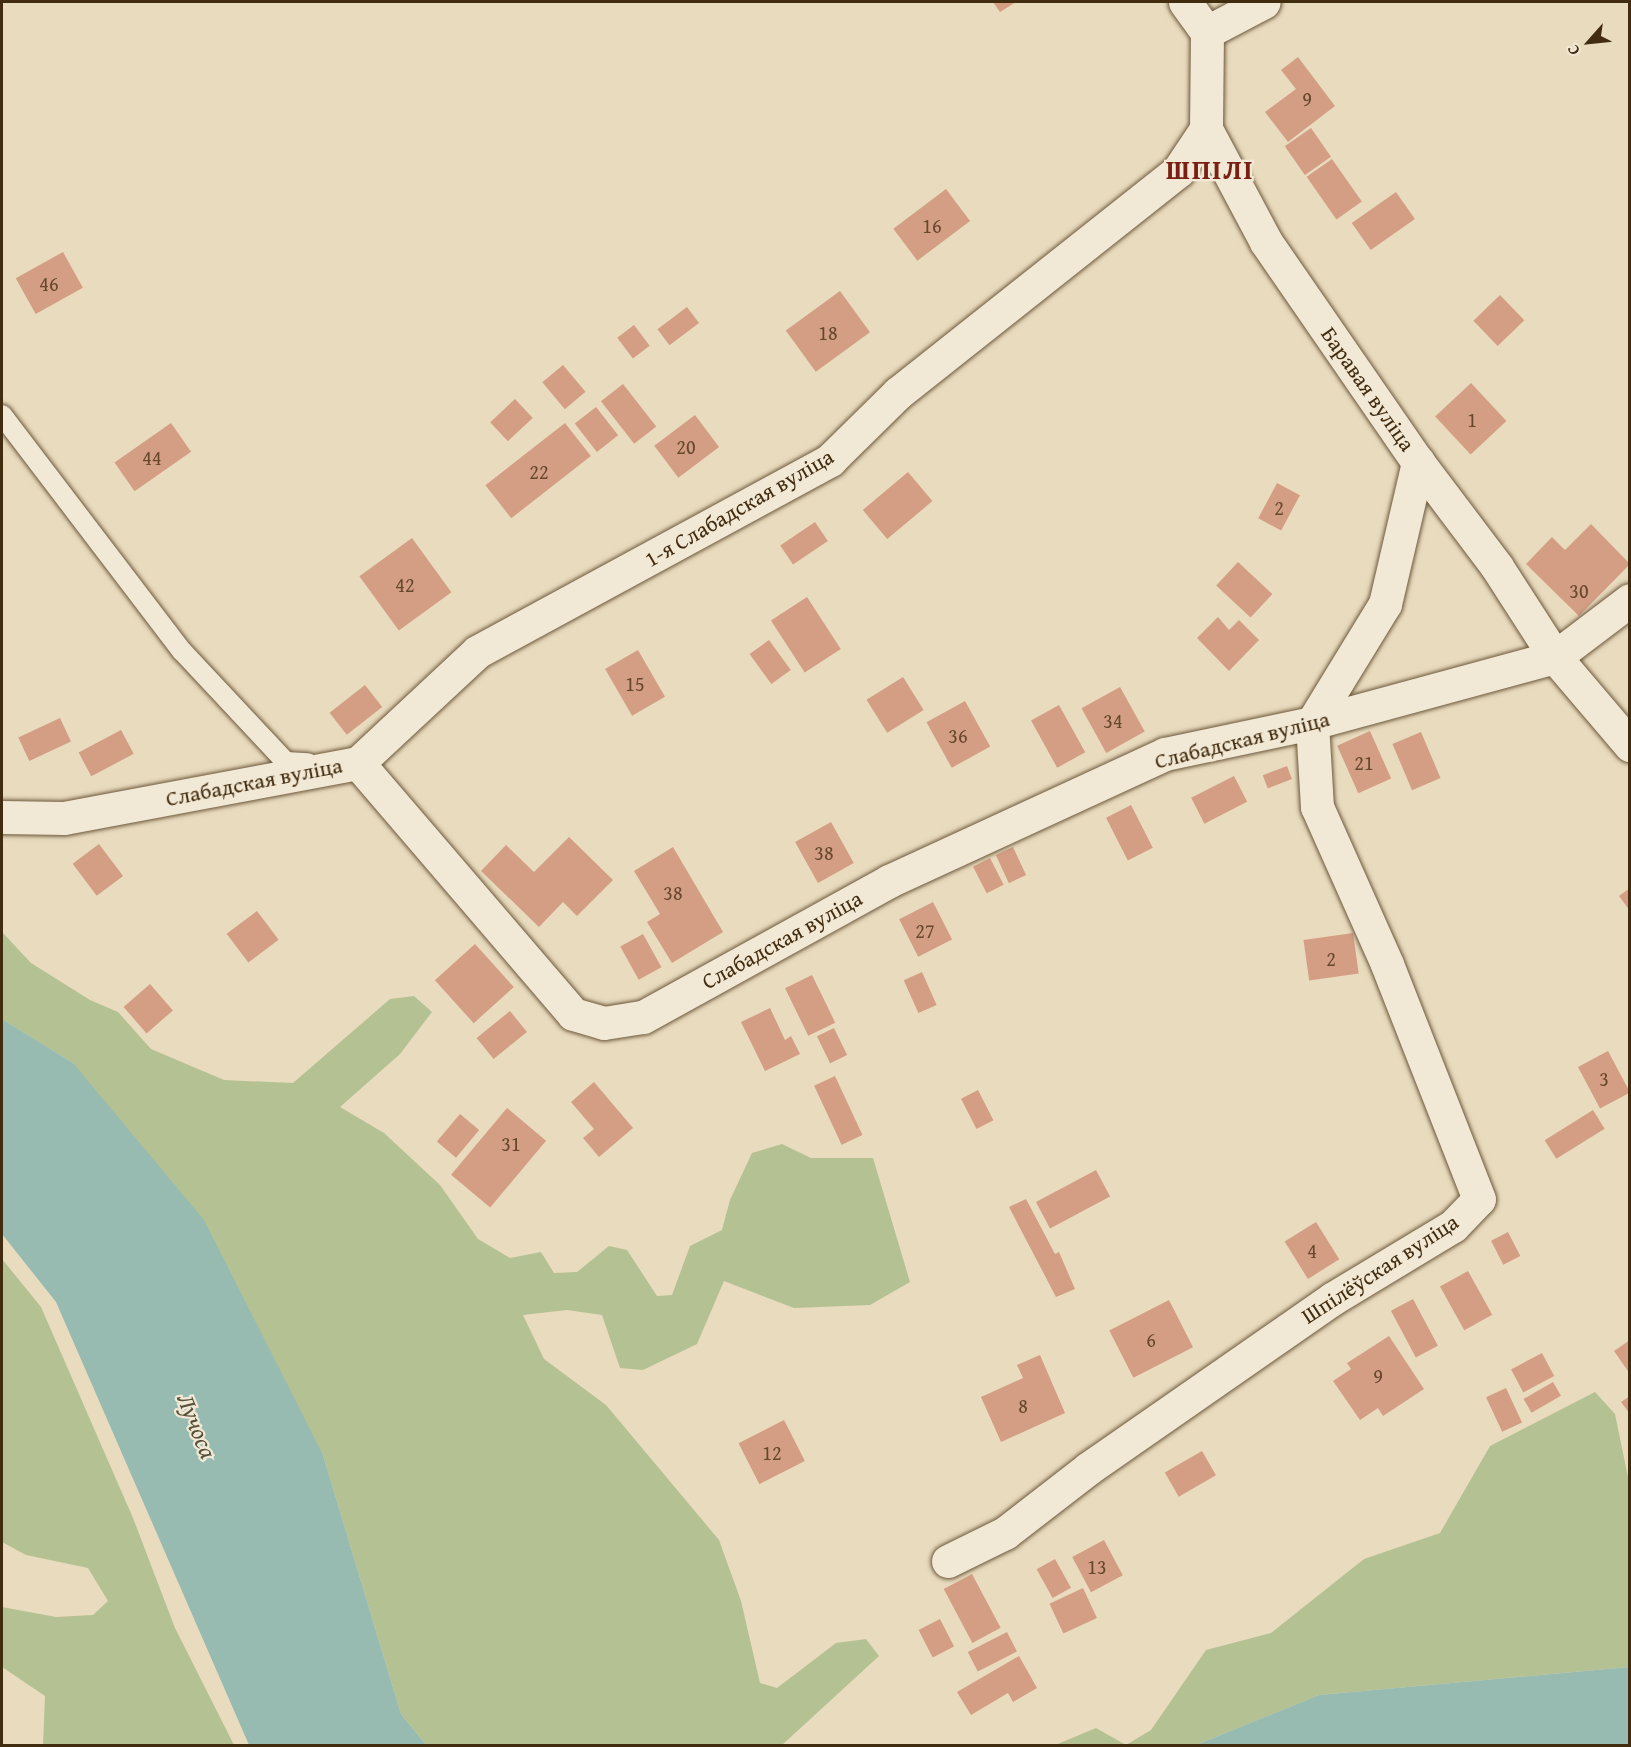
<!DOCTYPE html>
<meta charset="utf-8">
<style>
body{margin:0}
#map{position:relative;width:1631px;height:1747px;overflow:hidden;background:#e9dbbe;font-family:"Gentium Book Plus",serif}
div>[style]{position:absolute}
.green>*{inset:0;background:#b4c193}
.water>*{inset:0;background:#97bbb1}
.building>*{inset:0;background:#d49e84;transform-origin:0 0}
.roads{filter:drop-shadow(0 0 2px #6c583b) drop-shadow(0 0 2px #6c583b)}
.lane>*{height:20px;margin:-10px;padding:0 10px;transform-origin:10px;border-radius:10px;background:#f1e8d5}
.street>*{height:33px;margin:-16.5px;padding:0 16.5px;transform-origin:16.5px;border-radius:16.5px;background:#f1e8d5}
span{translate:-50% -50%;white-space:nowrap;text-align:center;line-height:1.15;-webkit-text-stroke:4.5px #f1e8d5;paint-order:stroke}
.number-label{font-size:20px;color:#66482c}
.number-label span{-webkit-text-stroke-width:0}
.street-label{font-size:22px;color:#422c0f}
.water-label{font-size:24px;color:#575038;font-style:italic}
.district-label{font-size:28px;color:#7a1f14;font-weight:700;letter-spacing:1.5px}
.frame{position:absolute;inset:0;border:3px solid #422c0f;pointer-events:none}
.north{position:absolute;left:1559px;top:12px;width:60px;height:60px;-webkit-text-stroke:4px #f1e8d5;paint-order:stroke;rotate:243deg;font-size:16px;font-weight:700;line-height:24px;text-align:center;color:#422c0f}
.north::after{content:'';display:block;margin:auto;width:21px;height:27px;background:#422c0f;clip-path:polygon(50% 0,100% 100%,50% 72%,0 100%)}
</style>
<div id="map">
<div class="green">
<i style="clip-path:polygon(2px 932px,31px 963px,90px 1000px,118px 1012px,151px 1049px,224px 1080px,293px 1083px,390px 999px,414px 996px,432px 1012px,400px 1054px,340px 1107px,384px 1133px,440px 1185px,478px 1239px,510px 1258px,541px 1252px,554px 1273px,577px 1272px,609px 1246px,627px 1250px,657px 1296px,672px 1295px,690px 1246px,722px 1230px,730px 1200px,752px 1153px,782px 1144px,811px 1158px,873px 1158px,910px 1282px,870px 1305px,794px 1308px,724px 1281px,697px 1344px,643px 1370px,620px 1368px,602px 1315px,567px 1310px,523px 1315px,544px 1359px,606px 1405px,719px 1540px,741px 1601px,760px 1683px,777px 1688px,836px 1643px,866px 1639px,879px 1656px,782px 1745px,426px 1745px,401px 1714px,323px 1455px,73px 1063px,2px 1019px)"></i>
<i style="clip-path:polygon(2px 1259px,41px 1307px,133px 1518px,175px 1628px,234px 1745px,43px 1745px,45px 1696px,2px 1667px,2px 1607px,56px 1617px,93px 1615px,108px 1601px,88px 1568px,26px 1555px,2px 1542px)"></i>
<i style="clip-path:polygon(1595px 1392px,1615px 1414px,1629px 1482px,1629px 1667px,1319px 1695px,1196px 1745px,1053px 1746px,1096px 1728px,1126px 1745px,1151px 1730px,1206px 1650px,1271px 1633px,1364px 1559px,1440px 1533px,1490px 1446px)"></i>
</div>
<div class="water">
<i style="clip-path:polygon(2px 1019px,73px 1063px,204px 1220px,323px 1455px,401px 1714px,426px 1745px,249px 1745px,56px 1302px,2px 1234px)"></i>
<i style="clip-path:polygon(1629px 1667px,1629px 1745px,1196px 1745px,1319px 1695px)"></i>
</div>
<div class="building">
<i style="clip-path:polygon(993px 2px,1016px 2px,1000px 12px)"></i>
<i style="clip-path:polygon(1298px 57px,1335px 106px,1288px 142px,1265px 112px,1296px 89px,1281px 70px)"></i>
<i style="left:1311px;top:128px;width:35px;height:32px;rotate:55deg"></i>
<i style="left:1332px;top:159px;width:52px;height:31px;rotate:55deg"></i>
<i style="left:946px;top:189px;width:40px;height:66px;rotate:53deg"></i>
<i style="left:1396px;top:192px;width:33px;height:54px;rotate:55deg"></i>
<i style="left:63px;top:252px;width:41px;height:54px;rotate:61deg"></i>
<i style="left:840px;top:291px;width:51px;height:67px;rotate:54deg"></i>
<i style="left:1500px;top:295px;width:35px;height:37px;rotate:46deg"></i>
<i style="left:687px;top:307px;width:20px;height:37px;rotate:53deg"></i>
<i style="left:634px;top:325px;width:26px;height:21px;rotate:53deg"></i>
<i style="left:563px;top:365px;width:35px;height:27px;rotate:50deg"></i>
<i style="left:1471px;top:383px;width:52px;height:49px;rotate:47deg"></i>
<i style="left:623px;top:384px;width:54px;height:28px;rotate:52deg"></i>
<i style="left:515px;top:399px;width:26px;height:34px;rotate:47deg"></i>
<i style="left:596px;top:407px;width:36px;height:27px;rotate:52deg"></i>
<i style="left:695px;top:415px;width:40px;height:51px;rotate:53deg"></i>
<i style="left:171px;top:423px;width:35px;height:69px;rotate:55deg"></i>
<i style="left:565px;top:423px;width:42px;height:101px;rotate:52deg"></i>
<i style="left:908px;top:472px;width:38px;height:59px;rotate:50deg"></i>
<i style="left:1277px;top:483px;width:26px;height:40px;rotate:28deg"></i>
<i style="left:815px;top:522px;width:23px;height:42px;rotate:56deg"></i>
<i style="clip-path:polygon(1591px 524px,1630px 564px,1579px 616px,1526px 564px,1552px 537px,1565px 550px)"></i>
<i style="left:412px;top:538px;width:67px;height:65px;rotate:54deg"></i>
<i style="left:1238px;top:562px;width:47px;height:32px;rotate:43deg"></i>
<i style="left:807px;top:597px;width:62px;height:43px;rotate:57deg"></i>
<i style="clip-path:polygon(1218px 617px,1229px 630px,1239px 620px,1259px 640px,1229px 671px,1197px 638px)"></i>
<i style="left:769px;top:640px;width:37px;height:24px;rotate:54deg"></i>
<i style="left:638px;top:650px;width:54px;height:38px;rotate:60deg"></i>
<i style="left:903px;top:677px;width:39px;height:43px;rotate:58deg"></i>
<i style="left:365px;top:685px;width:28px;height:45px;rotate:52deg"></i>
<i style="left:1120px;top:687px;width:51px;height:44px;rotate:61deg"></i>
<i style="left:965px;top:701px;width:52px;height:44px;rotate:61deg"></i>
<i style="left:1059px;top:705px;width:54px;height:32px;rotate:61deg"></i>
<i style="left:60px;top:718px;width:26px;height:46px;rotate:65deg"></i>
<i style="left:121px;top:730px;width:27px;height:48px;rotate:62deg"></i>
<i style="left:1370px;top:731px;width:52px;height:36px;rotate:66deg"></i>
<i style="left:1421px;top:732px;width:50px;height:31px;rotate:67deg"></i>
<i style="left:1287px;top:766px;width:14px;height:26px;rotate:69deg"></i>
<i style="left:1234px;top:776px;width:29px;height:48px;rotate:63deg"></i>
<i style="left:1131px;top:805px;width:48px;height:28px;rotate:63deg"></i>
<i style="left:831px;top:822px;width:47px;height:41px;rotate:61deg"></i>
<i style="clip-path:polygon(569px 837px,613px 880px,577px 916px,563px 902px,539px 927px,481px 871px,506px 845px,534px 872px)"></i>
<i style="left:99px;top:844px;width:40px;height:33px;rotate:53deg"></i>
<i style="clip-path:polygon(673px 847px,723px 932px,672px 963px,647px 922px,660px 914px,634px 871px)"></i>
<i style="left:1013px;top:847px;width:31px;height:19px;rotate:65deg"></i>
<i style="left:990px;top:858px;width:30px;height:19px;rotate:63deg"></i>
<i style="clip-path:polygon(1630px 888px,1630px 911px,1619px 896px)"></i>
<i style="left:933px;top:902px;width:42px;height:38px;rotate:63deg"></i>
<i style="left:257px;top:911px;width:36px;height:38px;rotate:53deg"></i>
<i style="left:1353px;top:933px;width:41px;height:50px;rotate:82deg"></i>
<i style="left:643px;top:934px;width:38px;height:26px;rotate:61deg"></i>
<i style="left:475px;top:944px;width:58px;height:54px;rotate:48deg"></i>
<i style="left:922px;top:972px;width:36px;height:20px;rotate:66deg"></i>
<i style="left:812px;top:975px;width:53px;height:30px;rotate:64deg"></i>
<i style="left:150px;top:984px;width:35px;height:35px;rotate:49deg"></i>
<i style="clip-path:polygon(770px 1008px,785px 1040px,791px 1036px,800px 1054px,765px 1071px,741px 1022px)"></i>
<i style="left:510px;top:1011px;width:27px;height:43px;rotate:51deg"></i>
<i style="left:834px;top:1028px;width:30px;height:19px;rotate:64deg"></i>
<i style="left:1608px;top:1051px;width:47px;height:34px;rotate:62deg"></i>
<i style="left:835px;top:1076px;width:65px;height:23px;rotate:65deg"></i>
<i style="clip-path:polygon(594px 1082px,633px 1128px,599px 1157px,583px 1138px,594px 1129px,571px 1102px)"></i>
<i style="left:978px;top:1090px;width:34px;height:19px;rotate:63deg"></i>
<i style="left:507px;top:1108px;width:51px;height:87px;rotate:40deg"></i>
<i style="left:1593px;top:1110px;width:22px;height:57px;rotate:58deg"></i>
<i style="left:460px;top:1114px;width:25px;height:36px;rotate:40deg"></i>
<i style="left:1096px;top:1170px;width:30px;height:68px;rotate:62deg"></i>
<i style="clip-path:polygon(1026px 1199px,1055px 1254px,1059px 1252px,1075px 1289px,1056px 1297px,1009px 1207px)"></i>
<i style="left:1316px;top:1222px;width:44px;height:37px;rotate:58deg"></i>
<i style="left:1508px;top:1232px;width:27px;height:19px;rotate:63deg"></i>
<i style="left:1468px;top:1271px;width:50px;height:32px;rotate:61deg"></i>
<i style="left:1413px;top:1299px;width:53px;height:25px;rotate:62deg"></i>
<i style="left:1169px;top:1300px;width:53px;height:67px;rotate:63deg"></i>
<i style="clip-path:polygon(1389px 1336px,1424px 1389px,1383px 1416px,1378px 1408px,1360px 1420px,1333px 1381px,1351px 1369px,1347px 1363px)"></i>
<i style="clip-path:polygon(1630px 1340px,1630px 1374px,1614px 1351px)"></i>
<i style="left:1542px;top:1353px;width:26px;height:35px;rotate:62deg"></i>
<i style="clip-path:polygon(1040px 1355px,1065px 1413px,1001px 1442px,981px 1397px,1023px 1378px,1017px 1365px)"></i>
<i style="left:1553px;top:1382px;width:16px;height:34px;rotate:60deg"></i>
<i style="left:1506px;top:1388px;width:38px;height:22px;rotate:65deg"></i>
<i style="clip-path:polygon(1630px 1396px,1630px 1414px,1621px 1402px)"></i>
<i style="left:784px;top:1420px;width:46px;height:51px;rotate:63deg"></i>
<i style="left:1202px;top:1451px;width:28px;height:43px;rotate:60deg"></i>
<i style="left:1104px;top:1540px;width:40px;height:36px;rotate:62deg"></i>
<i style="left:1055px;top:1559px;width:33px;height:21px;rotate:61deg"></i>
<i style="left:972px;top:1574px;width:61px;height:32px;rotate:62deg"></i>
<i style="left:1083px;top:1588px;width:33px;height:37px;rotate:65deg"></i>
<i style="left:940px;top:1619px;width:31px;height:24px;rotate:63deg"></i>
<i style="left:1007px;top:1632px;width:22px;height:44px;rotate:63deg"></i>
<i style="clip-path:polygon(1019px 1656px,1037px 1688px,1013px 1702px,1008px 1693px,971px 1715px,957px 1692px)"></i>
</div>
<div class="roads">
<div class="lane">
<i style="left:2px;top:415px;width:297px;rotate:52.7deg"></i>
<i style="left:182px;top:651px;width:152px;rotate:46.9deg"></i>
<i style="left:286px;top:762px;width:22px;rotate:3deg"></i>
</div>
<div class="street">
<i style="left:1185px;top:2px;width:37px;rotate:54deg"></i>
<i style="left:1207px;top:32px;width:97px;rotate:90.6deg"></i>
<i style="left:1206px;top:129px;width:128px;rotate:62deg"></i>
<i style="left:1266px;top:242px;width:267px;rotate:55.4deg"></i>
<i style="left:1418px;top:462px;width:131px;rotate:53deg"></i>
<i style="left:1497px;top:567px;width:107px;rotate:57.2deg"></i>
<i style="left:1555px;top:657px;width:116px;rotate:49.6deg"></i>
<i style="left:1207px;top:32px;width:64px;rotate:-27.8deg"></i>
<i style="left:358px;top:763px;width:163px;rotate:-43deg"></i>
<i style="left:477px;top:652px;width:402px;rotate:-28.5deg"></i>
<i style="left:830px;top:460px;width:95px;rotate:-44.6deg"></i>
<i style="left:898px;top:393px;width:357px;rotate:-38.4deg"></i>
<i style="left:1178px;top:171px;width:50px;rotate:-56.3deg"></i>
<i style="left:2px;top:817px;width:62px;rotate:0.9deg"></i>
<i style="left:64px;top:818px;width:299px;rotate:-10.6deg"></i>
<i style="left:358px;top:763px;width:330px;rotate:49.4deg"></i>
<i style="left:573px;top:1014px;width:32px;rotate:16deg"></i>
<i style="left:604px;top:1023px;width:39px;rotate:-9deg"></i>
<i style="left:643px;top:1017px;width:281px;rotate:-28.9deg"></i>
<i style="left:889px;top:881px;width:304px;rotate:-24.7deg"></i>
<i style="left:1165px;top:754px;width:150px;rotate:-11.9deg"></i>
<i style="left:1312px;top:723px;width:252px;rotate:-15.2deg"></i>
<i style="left:1555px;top:657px;width:94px;rotate:-37.2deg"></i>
<i style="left:948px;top:1561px;width:64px;rotate:-26.2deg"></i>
<i style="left:1005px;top:1533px;width:106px;rotate:-37.7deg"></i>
<i style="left:1089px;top:1468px;width:296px;rotate:-34.8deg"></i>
<i style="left:1332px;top:1299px;width:141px;rotate:-31.1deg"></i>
<i style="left:1453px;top:1226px;width:37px;rotate:-46deg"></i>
<i style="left:1479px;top:1199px;width:252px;rotate:-111.4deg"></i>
<i style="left:1387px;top:964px;width:172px;rotate:-114deg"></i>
<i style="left:1317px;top:807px;width:84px;rotate:-93.4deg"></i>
<i style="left:1312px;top:723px;width:140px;rotate:-58.5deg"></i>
<i style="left:1385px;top:604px;width:146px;rotate:-76.9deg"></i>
</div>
</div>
<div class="number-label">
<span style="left:1307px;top:98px">9</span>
<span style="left:932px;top:225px">16</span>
<span style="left:49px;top:283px">46</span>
<span style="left:828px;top:332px">18</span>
<span style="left:1472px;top:419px">1</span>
<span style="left:686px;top:446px">20</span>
<span style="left:152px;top:457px">44</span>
<span style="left:539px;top:471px">22</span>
<span style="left:1279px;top:507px">2</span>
<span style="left:405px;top:584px">42</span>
<span style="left:1579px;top:590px">30</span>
<span style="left:635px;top:683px">15</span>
<span style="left:1113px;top:720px">34</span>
<span style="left:958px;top:735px">36</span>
<span style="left:1364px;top:762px">21</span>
<span style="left:824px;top:852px">38</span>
<span style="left:673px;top:892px">38</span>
<span style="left:925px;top:930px">27</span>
<span style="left:1331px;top:958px">2</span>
<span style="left:1604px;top:1078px">3</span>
<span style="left:511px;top:1143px">31</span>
<span style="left:1312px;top:1250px">4</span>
<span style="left:1151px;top:1339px">6</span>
<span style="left:1378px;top:1375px">9</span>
<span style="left:1023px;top:1405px">8</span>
<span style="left:772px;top:1452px">12</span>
<span style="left:1097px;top:1566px">13</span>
</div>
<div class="street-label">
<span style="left:1368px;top:389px;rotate:55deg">Баравая вуліца</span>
<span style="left:739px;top:508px;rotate:-30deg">1-я Слабадская вуліца</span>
<span style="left:1242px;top:740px;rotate:-14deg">Слабадская вуліца</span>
<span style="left:254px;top:782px;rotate:-11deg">Слабадская вуліца</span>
<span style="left:782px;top:940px;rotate:-29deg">Слабадская вуліца</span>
<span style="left:1380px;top:1269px;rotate:-33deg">Шпілёўская вуліца</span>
</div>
<div class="water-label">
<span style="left:197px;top:1426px;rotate:68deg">Лучоса</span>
</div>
<div class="district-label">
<span style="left:1210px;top:169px">ШПІЛІ</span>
</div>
<div class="frame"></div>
<div class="north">С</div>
</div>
